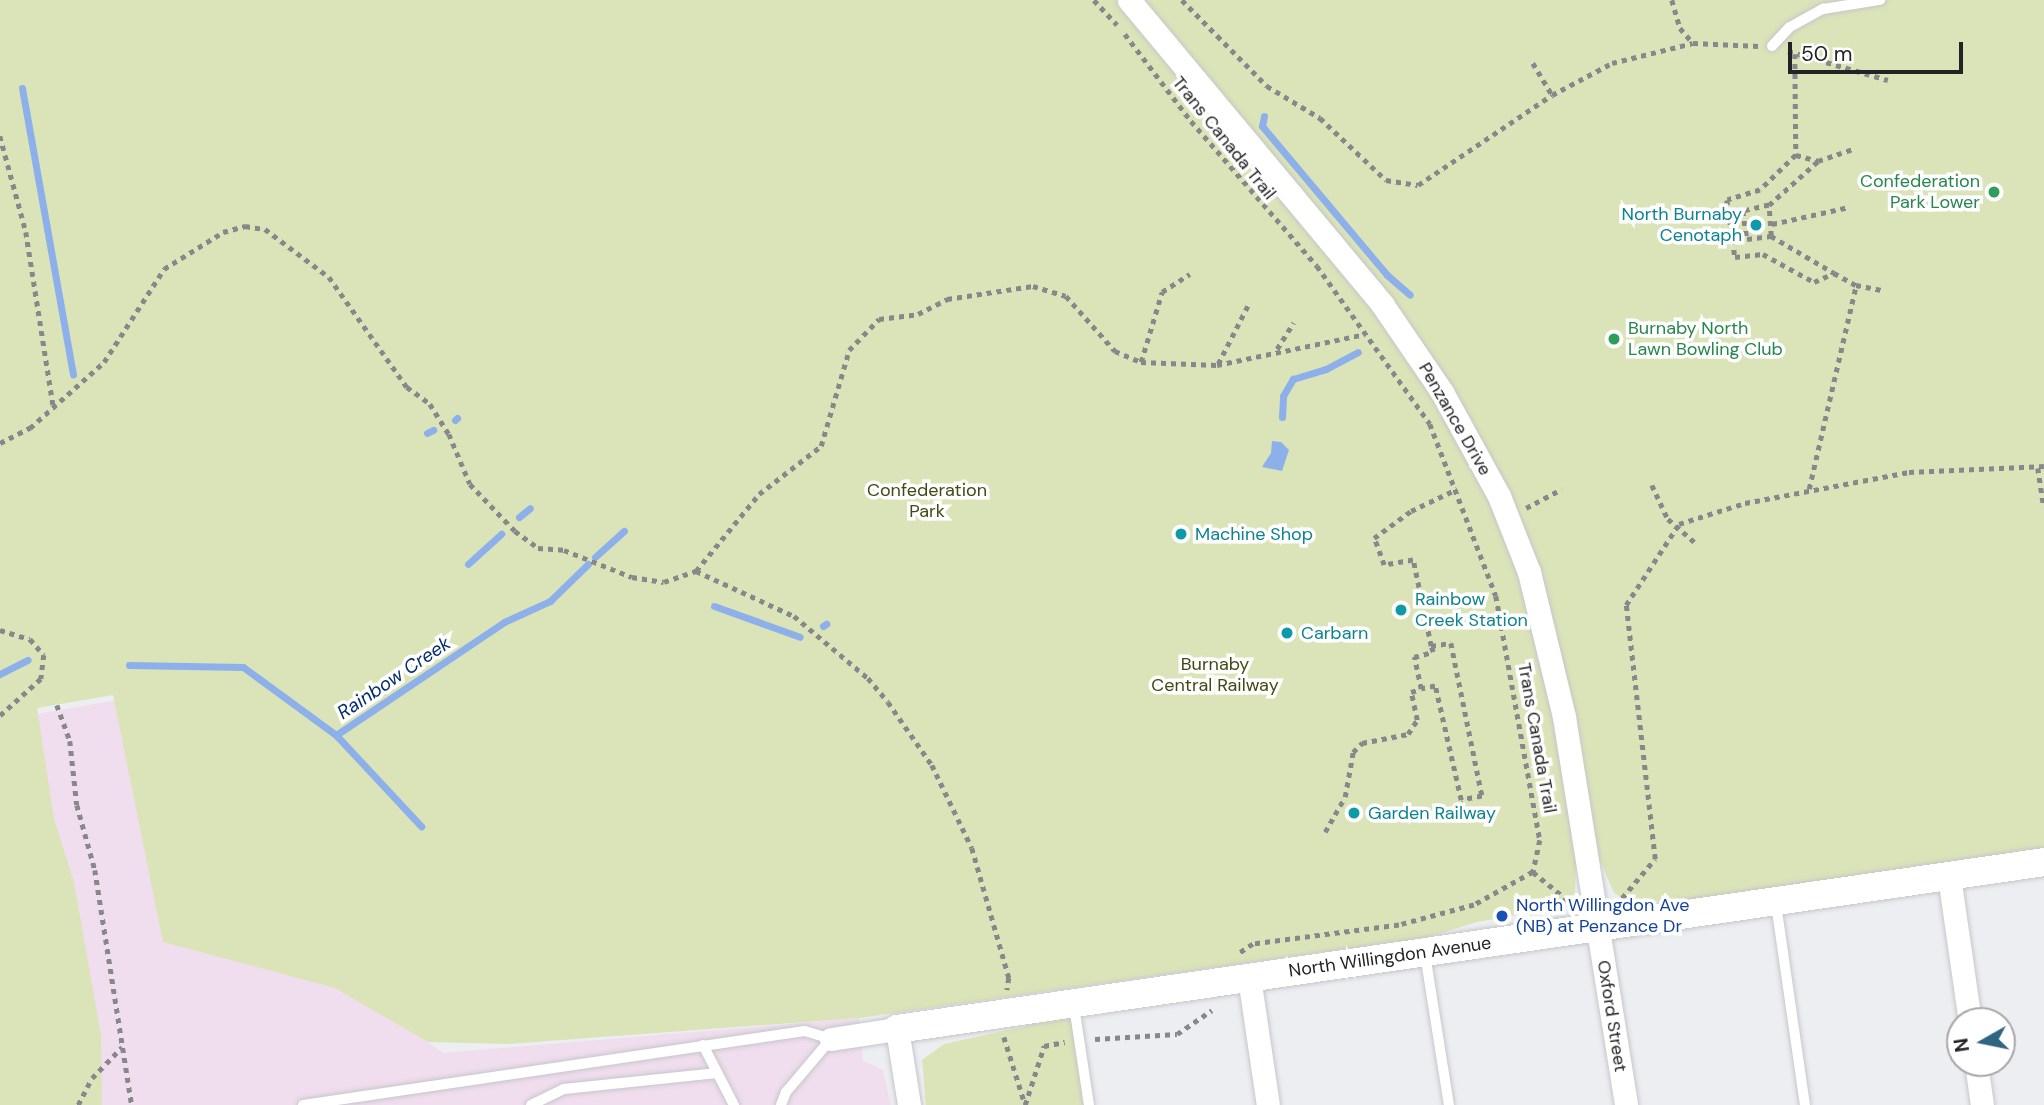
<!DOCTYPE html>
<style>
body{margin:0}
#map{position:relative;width:2044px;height:1105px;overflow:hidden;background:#eceef1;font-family:"DM Sans",sans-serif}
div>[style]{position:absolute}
.industrial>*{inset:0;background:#f0ddee}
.green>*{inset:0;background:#dbe4b8}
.water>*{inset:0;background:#8db0eb}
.stream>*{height:7px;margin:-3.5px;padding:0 3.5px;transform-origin:3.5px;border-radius:3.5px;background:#8db0eb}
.path>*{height:4.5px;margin-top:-2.25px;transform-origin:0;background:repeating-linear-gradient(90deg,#86888a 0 5px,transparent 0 10px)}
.roads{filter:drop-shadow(0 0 2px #c5c7ca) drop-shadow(0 0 2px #c5c7ca)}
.service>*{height:10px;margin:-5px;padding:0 5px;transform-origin:5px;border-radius:5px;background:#fff}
.minor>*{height:23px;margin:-11.5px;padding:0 11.5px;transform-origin:11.5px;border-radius:11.5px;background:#fff}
.tertiary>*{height:28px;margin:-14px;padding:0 14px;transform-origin:14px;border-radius:14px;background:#fff}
.dots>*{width:19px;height:19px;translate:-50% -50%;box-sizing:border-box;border:4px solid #fff;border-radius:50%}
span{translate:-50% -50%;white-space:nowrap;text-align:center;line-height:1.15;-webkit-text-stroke:7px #fff;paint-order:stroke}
.street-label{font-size:18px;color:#222324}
.leisure-label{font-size:18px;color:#27864d}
.right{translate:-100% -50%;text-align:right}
.left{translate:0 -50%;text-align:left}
.culture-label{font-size:18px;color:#0d838f}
.park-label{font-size:18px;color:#414914}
.transit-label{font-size:18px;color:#164399}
.water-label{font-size:19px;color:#042d70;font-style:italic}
.north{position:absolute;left:1946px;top:1007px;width:70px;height:70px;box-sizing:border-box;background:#fff;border:2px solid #a7a7a7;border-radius:50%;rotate:261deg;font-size:19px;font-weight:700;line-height:28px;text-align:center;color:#222324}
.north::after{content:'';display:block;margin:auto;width:24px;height:32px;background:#306581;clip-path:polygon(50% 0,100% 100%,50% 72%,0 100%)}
.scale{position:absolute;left:1788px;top:42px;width:175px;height:32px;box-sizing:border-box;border:4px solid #222324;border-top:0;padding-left:9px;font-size:21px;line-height:24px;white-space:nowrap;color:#222324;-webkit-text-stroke:5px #fff;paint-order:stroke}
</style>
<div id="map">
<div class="industrial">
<i style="clip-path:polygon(129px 698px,340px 978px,443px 1053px,859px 1018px,863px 1061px,883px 1070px,891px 1105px,27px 1105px,19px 717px)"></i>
</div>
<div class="green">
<i style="clip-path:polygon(0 0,2044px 0,2044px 849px,1694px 899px,1652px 901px,1626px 900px,1614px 893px,1599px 858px,1576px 864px,1575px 893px,1563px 907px,1477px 922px,1429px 937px,859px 1018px,508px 1044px,428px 1042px,335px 988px,163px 942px,113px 695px,37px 708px,54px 819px,74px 882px,101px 1035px,102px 1105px,0 1105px)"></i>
<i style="clip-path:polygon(1076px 1015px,1089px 1105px,926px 1105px,922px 1060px,944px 1044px)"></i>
</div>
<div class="water">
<i style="clip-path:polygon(1272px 441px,1281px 442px,1289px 450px,1282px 471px,1262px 467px,1271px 453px)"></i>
</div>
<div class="stream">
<i style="left:22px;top:88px;width:291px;rotate:79.9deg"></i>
<i style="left:1264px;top:116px;width:10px;rotate:101deg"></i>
<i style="left:1262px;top:126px;width:194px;rotate:50deg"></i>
<i style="left:1387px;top:275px;width:30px;rotate:41deg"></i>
<i style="left:1282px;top:417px;width:21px;rotate:-87deg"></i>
<i style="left:1283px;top:396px;width:20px;rotate:-60deg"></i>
<i style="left:1293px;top:379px;width:34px;rotate:-17deg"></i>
<i style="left:1326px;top:369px;width:36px;rotate:-28deg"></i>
<i style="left:455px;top:420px;width:3px;rotate:-45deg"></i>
<i style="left:427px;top:433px;width:7px;rotate:-27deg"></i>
<i style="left:519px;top:517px;width:14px;rotate:-39deg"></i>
<i style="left:595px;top:557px;width:39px;rotate:-42deg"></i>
<i style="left:468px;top:564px;width:45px;rotate:-42.3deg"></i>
<i style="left:714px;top:606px;width:91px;rotate:19.8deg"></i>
<i style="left:823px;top:626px;width:4px;rotate:-34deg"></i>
<i style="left:129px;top:665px;width:114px;rotate:1deg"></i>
<i style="left:243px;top:667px;width:115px;rotate:36.2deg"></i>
<i style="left:336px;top:735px;width:202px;rotate:-33.9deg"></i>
<i style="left:504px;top:622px;width:51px;rotate:-24.5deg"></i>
<i style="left:550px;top:601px;width:53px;rotate:-44.2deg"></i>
<i style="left:0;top:674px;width:31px;rotate:-27deg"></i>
<i style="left:336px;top:735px;width:125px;rotate:47deg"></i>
</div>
<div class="path">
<i style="left:1094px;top:0;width:34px;rotate:47deg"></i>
<i style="left:1182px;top:0;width:121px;rotate:45.3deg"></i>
<i style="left:1267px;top:86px;width:62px;rotate:31.1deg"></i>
<i style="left:1320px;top:118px;width:91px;rotate:43.2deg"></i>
<i style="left:1386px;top:180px;width:32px;rotate:9deg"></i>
<i style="left:1418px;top:185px;width:161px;rotate:-33.9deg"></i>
<i style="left:1552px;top:95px;width:68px;rotate:-28.1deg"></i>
<i style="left:1612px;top:63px;width:83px;rotate:-13.9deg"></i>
<i style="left:1693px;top:43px;width:66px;rotate:2.6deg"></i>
<i style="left:1672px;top:0;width:29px;rotate:74deg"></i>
<i style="left:1680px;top:28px;width:20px;rotate:49deg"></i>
<i style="left:1125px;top:34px;width:109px;rotate:52.8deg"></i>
<i style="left:1191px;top:121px;width:192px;rotate:49deg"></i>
<i style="left:1317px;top:266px;width:194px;rotate:54.4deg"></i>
<i style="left:1430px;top:424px;width:184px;rotate:69deg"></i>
<i style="left:1496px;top:596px;width:248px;rotate:79.8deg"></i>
<i style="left:1540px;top:840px;width:33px;rotate:102deg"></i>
<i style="left:1533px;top:872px;width:68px;rotate:150.8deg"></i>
<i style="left:1474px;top:905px;width:78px;rotate:165.1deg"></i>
<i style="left:1399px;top:925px;width:147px;rotate:172.6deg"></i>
<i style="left:1253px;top:944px;width:18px;rotate:146deg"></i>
<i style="left:1788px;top:51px;width:104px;rotate:16.2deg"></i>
<i style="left:1795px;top:54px;width:101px;rotate:89.4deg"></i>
<i style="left:1796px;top:155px;width:50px;rotate:135.8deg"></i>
<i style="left:1760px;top:190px;width:34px;rotate:163deg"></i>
<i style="left:1727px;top:200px;width:58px;rotate:82deg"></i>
<i style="left:1735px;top:257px;width:28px;rotate:-6deg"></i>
<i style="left:1763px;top:254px;width:58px;rotate:28.8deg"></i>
<i style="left:1814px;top:282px;width:22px;rotate:-24deg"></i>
<i style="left:1834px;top:273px;width:25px;rotate:29deg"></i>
<i style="left:1856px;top:285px;width:26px;rotate:11deg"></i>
<i style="left:1533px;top:63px;width:37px;rotate:59deg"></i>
<i style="left:0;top:136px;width:99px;rotate:74.8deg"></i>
<i style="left:26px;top:232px;width:175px;rotate:81.1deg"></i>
<i style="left:1796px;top:155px;width:23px;rotate:15deg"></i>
<i style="left:1818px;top:161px;width:39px;rotate:-19deg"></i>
<i style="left:1769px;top:205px;width:27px;rotate:167deg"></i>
<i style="left:1743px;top:211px;width:28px;rotate:82deg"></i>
<i style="left:1747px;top:239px;width:24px;rotate:-7deg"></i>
<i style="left:1771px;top:236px;width:31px;rotate:-94deg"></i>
<i style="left:1769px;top:205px;width:66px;rotate:-41.9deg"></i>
<i style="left:1772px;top:224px;width:79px;rotate:-12.4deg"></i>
<i style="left:1771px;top:236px;width:73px;rotate:30.4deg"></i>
<i style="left:1277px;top:349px;width:31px;rotate:-58deg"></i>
<i style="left:1141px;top:362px;width:76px;rotate:2.3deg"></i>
<i style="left:1217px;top:365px;width:151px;rotate:-11.8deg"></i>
<i style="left:1218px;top:364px;width:66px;rotate:-63deg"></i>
<i style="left:0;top:443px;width:34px;rotate:-27deg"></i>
<i style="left:30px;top:428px;width:99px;rotate:-41.7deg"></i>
<i style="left:104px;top:362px;width:111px;rotate:-57.2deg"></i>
<i style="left:164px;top:269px;width:70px;rotate:-32.1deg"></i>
<i style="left:223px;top:232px;width:23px;rotate:-15deg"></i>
<i style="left:245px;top:226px;width:20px;rotate:9deg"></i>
<i style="left:265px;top:229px;width:80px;rotate:36.9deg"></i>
<i style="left:329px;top:277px;width:135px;rotate:54.7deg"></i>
<i style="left:407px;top:387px;width:29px;rotate:36deg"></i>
<i style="left:430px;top:404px;width:36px;rotate:58deg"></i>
<i style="left:449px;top:434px;width:54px;rotate:67.2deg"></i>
<i style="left:470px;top:484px;width:65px;rotate:46.2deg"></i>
<i style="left:515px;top:531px;width:29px;rotate:36deg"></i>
<i style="left:538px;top:548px;width:26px;rotate:4deg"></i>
<i style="left:564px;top:550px;width:73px;rotate:21.7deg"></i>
<i style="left:632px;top:577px;width:32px;rotate:9deg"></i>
<i style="left:664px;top:582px;width:34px;rotate:-19deg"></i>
<i style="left:696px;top:571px;width:99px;rotate:-50.7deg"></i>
<i style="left:759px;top:494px;width:78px;rotate:-37.7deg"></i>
<i style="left:821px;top:446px;width:100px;rotate:-73.7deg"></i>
<i style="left:849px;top:350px;width:43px;rotate:-45.9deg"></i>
<i style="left:879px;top:319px;width:39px;rotate:-7deg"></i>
<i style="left:918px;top:314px;width:33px;rotate:-27deg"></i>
<i style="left:947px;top:299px;width:87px;rotate:-8.6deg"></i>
<i style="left:1033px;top:286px;width:34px;rotate:17deg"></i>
<i style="left:1066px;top:296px;width:74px;rotate:48.3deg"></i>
<i style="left:1115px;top:351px;width:28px;rotate:23deg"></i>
<i style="left:1141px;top:362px;width:73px;rotate:-73.3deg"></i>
<i style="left:1162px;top:292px;width:33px;rotate:-33deg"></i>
<i style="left:2038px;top:468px;width:40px;rotate:81.5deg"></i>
<i style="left:1652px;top:485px;width:38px;rotate:65deg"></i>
<i style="left:1668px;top:519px;width:35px;rotate:41deg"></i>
<i style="left:1809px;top:489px;width:209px;rotate:-77deg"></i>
<i style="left:1526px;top:508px;width:40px;rotate:-28deg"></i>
<i style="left:696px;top:571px;width:108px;rotate:24.7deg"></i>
<i style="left:794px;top:616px;width:97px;rotate:40deg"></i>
<i style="left:868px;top:678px;width:31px;rotate:50deg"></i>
<i style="left:888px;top:702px;width:77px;rotate:55.1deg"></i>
<i style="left:932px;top:765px;width:92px;rotate:64.3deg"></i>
<i style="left:972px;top:848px;width:135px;rotate:74.1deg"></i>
<i style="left:1009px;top:978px;width:12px;rotate:99deg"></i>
<i style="left:0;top:630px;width:31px;rotate:17deg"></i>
<i style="left:30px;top:639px;width:21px;rotate:49deg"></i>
<i style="left:44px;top:655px;width:24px;rotate:97deg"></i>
<i style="left:41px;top:679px;width:55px;rotate:137.9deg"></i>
<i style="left:1431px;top:646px;width:20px;rotate:-9deg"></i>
<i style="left:1451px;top:643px;width:156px;rotate:78.5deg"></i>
<i style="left:1482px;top:796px;width:21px;rotate:169deg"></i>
<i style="left:1461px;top:800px;width:117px;rotate:-102.8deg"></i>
<i style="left:1435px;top:686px;width:14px;rotate:168deg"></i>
<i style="left:1421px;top:689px;width:33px;rotate:-102deg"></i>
<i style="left:1414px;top:657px;width:20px;rotate:-15deg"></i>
<i style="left:1433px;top:652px;width:6px;rotate:-108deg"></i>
<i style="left:1431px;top:646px;width:88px;rotate:-101.8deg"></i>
<i style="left:1413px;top:560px;width:29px;rotate:170deg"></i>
<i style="left:1384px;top:565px;width:29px;rotate:-110deg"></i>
<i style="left:1374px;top:538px;width:46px;rotate:-36.1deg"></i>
<i style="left:1411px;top:511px;width:51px;rotate:-25.6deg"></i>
<i style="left:57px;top:705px;width:38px;rotate:70deg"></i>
<i style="left:70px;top:741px;width:64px;rotate:83.8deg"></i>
<i style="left:77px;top:805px;width:67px;rotate:74.5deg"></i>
<i style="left:95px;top:870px;width:238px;rotate:81.1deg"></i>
<i style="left:1325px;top:832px;width:40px;rotate:-60.3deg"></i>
<i style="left:1345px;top:797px;width:46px;rotate:-79.9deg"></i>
<i style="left:1353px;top:752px;width:13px;rotate:-45deg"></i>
<i style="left:1362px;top:743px;width:47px;rotate:-11.1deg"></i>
<i style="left:1408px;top:734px;width:17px;rotate:-57deg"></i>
<i style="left:1417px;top:720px;width:29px;rotate:-102deg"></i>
<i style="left:1411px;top:692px;width:10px;rotate:-17deg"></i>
<i style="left:1533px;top:872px;width:48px;rotate:39deg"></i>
<i style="left:1622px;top:898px;width:51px;rotate:-49.8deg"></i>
<i style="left:1655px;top:859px;width:256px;rotate:-96.5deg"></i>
<i style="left:1626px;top:605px;width:97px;rotate:-56.8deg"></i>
<i style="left:1679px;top:524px;width:69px;rotate:-17.7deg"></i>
<i style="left:1745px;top:503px;width:167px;rotate:-10.7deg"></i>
<i style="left:1909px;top:472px;width:135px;rotate:-2.5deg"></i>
<i style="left:1004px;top:1037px;width:70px;rotate:72.6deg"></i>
<i style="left:1095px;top:1039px;width:82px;rotate:-3.5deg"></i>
<i style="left:1177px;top:1034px;width:42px;rotate:-34.4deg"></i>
<i style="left:78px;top:1105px;width:30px;rotate:-63deg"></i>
<i style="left:92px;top:1078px;width:43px;rotate:-45.9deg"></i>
<i style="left:1025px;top:1105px;width:62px;rotate:-72.1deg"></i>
<i style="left:1044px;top:1046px;width:21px;rotate:-11deg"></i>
</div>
<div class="roads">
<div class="service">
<i style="left:1772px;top:46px;width:26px;rotate:-47deg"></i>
<i style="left:1790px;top:27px;width:38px;rotate:-29deg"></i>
<i style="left:1823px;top:9px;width:58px;rotate:-9deg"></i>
<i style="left:1776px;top:904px;width:203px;rotate:81.8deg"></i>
<i style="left:1425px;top:954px;width:153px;rotate:81deg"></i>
<i style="left:1074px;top:1006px;width:100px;rotate:81.4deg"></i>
<i style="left:703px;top:1045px;width:68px;rotate:62.7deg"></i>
<i style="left:303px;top:1105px;width:507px;rotate:-8.39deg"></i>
<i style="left:805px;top:1031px;width:27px;rotate:17deg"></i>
<i style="left:831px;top:1039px;width:70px;rotate:130.3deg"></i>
<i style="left:786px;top:1092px;width:14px;rotate:111deg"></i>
<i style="left:531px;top:1105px;width:37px;rotate:-26deg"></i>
<i style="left:564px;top:1089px;width:154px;rotate:-6deg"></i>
</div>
<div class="minor">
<i style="left:1129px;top:0;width:396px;rotate:50.2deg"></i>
<i style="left:1382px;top:304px;width:107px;rotate:55.7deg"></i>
<i style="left:1442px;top:392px;width:119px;rotate:61.3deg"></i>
<i style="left:1499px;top:496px;width:82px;rotate:68.5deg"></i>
<i style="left:1529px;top:572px;width:149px;rotate:76.4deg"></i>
<i style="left:1564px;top:717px;width:393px;rotate:80.9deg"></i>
<i style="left:1949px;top:876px;width:147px;rotate:81.8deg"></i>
<i style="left:1249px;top:977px;width:129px;rotate:81.6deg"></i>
<i style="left:831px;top:1039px;width:67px;rotate:-8.6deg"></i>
<i style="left:897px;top:1029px;width:77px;rotate:81deg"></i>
<i style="left:1976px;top:1063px;width:42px;rotate:81.9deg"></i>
</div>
<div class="tertiary">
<i style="left:897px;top:1029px;width:1159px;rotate:-8.28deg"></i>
</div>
</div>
<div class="dots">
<i style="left:1994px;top:192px;background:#2e9e5b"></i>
<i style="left:1756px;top:225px;background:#0f9aa8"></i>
<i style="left:1614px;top:339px;background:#2e9e5b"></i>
<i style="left:1181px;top:534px;background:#0f9aa8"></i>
<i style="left:1401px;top:610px;background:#0f9aa8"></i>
<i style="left:1287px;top:633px;background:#0f9aa8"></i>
<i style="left:1354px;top:813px;background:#0f9aa8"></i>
<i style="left:1502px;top:916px;background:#1a4fb4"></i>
</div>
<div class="street-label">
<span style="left:1224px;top:138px;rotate:51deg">Trans Canada Trail</span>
<span style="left:1455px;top:419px;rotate:60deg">Penzance Drive</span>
<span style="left:1537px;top:738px;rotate:80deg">Trans Canada Trail</span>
<span style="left:1390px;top:957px;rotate:-8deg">North Willingdon Avenue</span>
<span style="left:1612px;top:1016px;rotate:81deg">Oxford Street</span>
</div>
<div class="leisure-label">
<span class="right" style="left:1980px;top:192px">Confederation<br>Park Lower</span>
<span class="left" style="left:1628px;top:339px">Burnaby North<br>Lawn Bowling Club</span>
</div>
<div class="culture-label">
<span class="right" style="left:1742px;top:225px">North Burnaby<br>Cenotaph</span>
<span class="left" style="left:1195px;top:534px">Machine Shop</span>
<span class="left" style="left:1415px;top:610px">Rainbow<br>Creek Station</span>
<span class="left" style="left:1301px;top:633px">Carbarn</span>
<span class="left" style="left:1368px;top:813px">Garden Railway</span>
</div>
<div class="park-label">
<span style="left:927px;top:501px">Confederation<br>Park</span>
<span style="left:1215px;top:675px">Burnaby<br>Central Railway</span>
</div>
<div class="transit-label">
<span class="left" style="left:1516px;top:916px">North Willingdon Ave<br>(NB) at Penzance Dr</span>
</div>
<div class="water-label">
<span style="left:394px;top:678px;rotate:-34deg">Rainbow Creek</span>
</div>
<div class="north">N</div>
<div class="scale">50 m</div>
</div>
